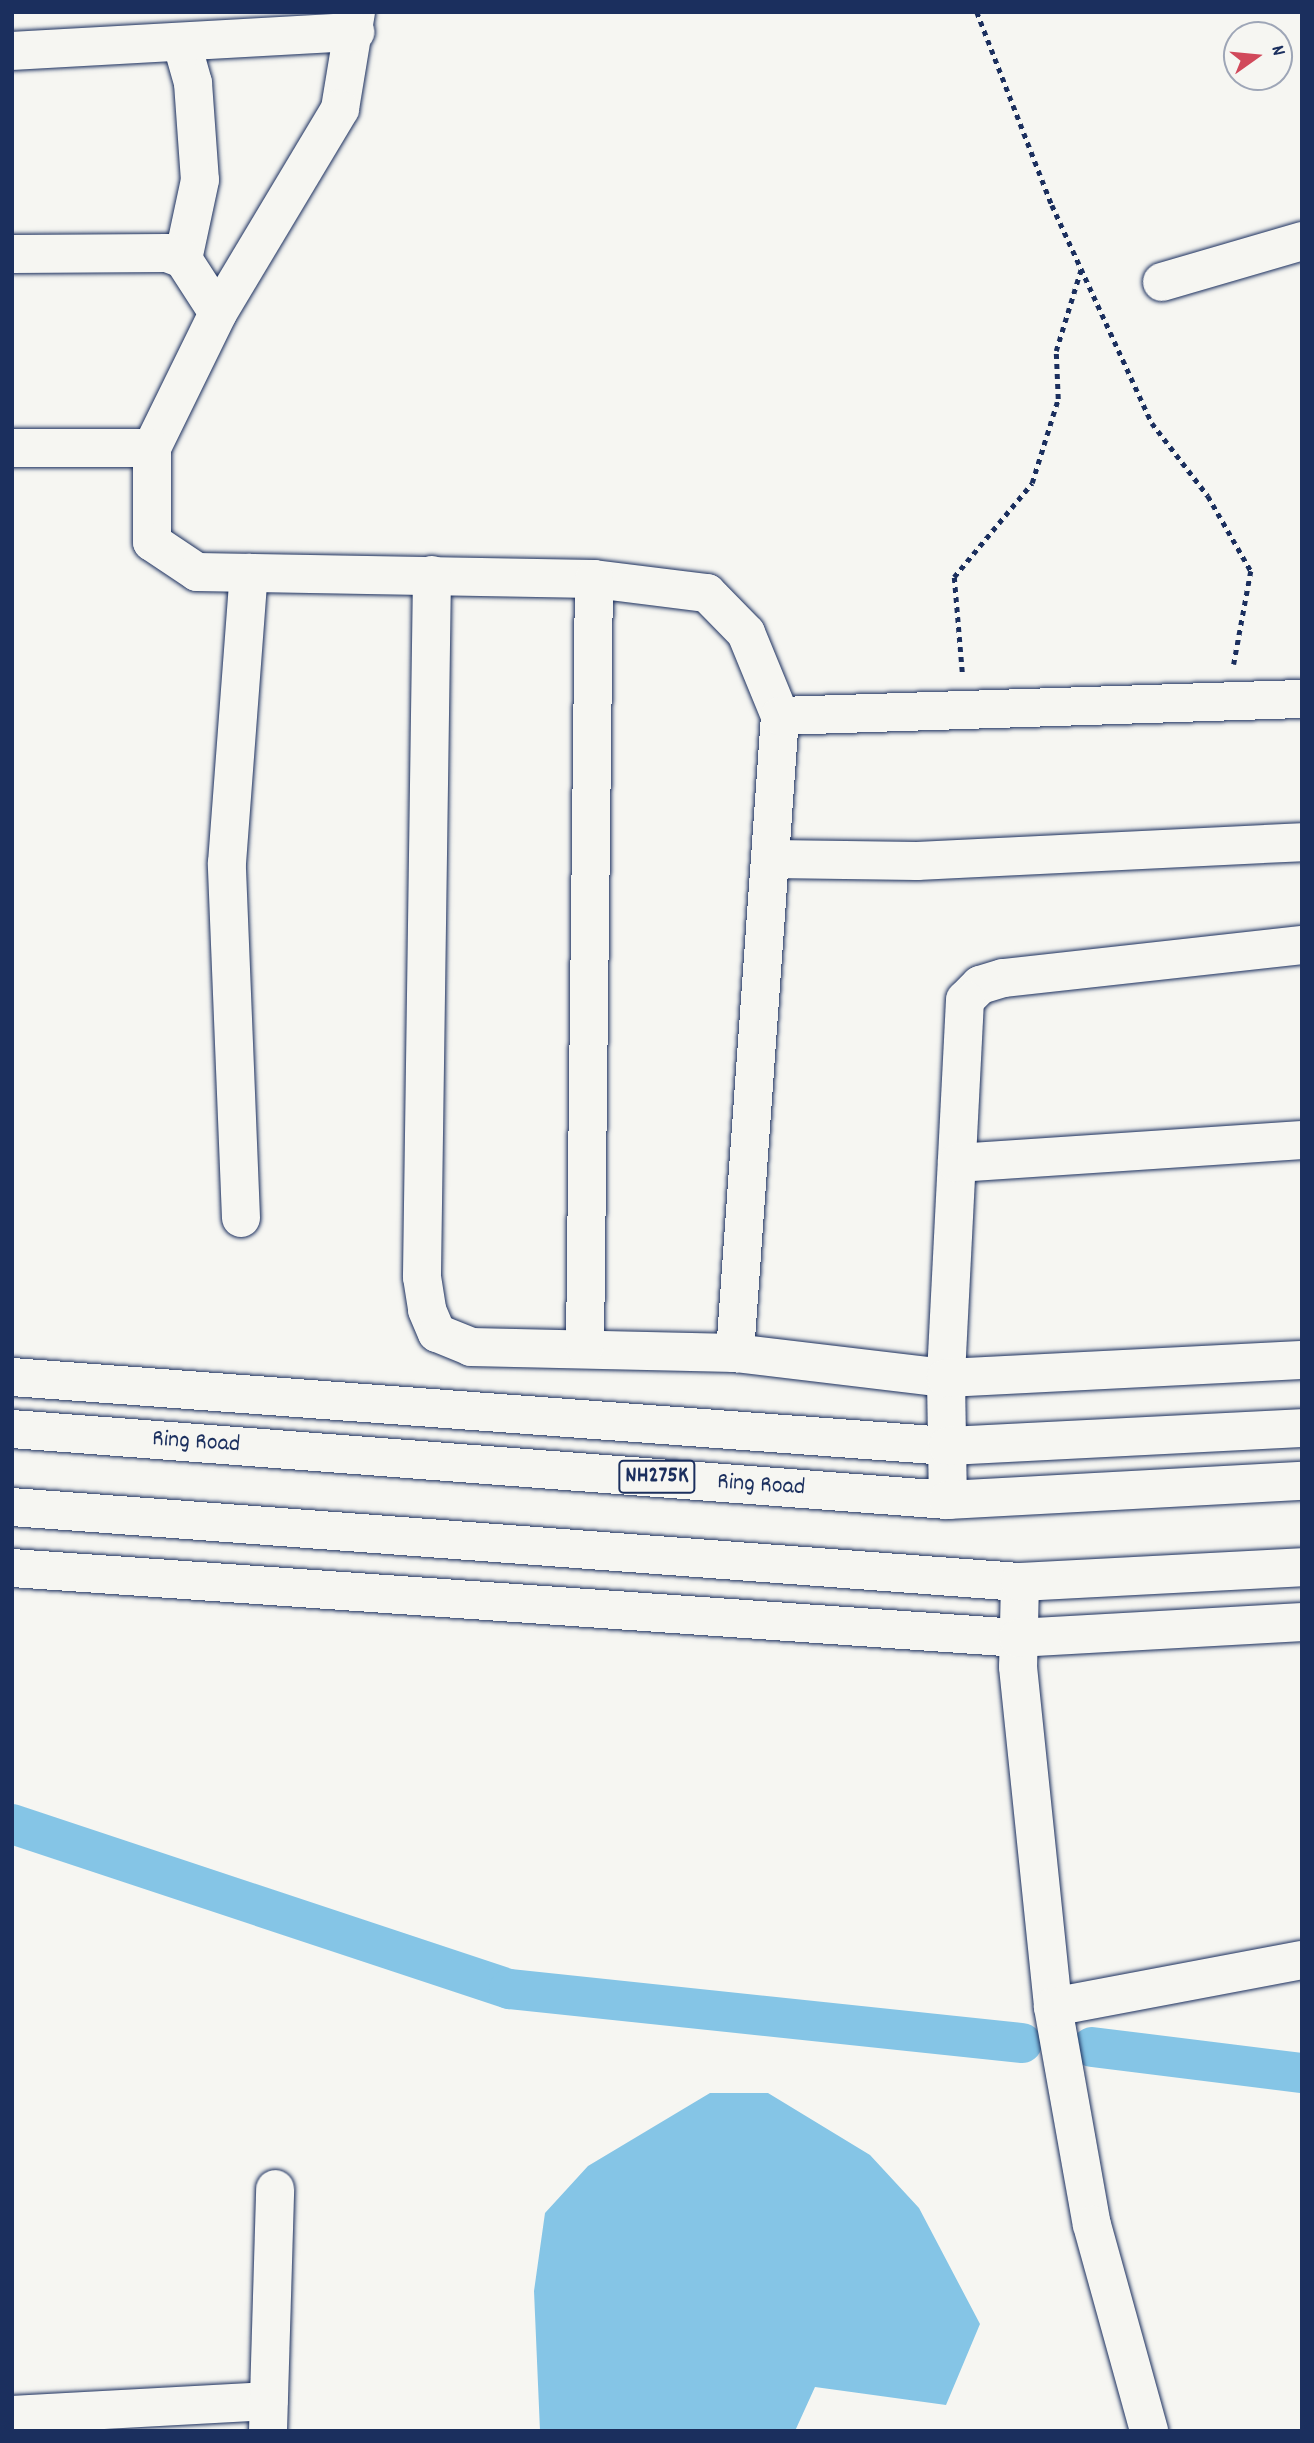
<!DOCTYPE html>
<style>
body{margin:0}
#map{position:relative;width:1314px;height:2443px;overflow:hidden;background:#f6f6f2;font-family:Dekko,sans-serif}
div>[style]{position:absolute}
.water>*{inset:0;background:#85c5e6}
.canal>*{height:40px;margin:-20px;padding:0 20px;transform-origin:20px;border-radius:20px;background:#85c5e6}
.path>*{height:4.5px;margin-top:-2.25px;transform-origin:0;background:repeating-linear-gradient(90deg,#1b2f5e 0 5px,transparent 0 10px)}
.roads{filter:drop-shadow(0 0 2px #1b2f5e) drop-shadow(0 0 2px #1b2f5e)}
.street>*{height:38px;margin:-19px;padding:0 19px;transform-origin:19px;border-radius:19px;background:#f6f6f2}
.secondary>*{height:38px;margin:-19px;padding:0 19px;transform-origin:19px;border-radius:19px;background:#f6f6f2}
.highway>*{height:38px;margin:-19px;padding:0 19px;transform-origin:19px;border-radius:19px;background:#f6f6f2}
span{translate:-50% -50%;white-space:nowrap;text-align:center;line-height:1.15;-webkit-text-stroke:6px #f6f6f2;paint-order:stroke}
.shield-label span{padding:2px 5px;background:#f6f6f2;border:2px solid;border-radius:5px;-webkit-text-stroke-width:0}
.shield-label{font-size:23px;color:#1b2f5e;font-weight:700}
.street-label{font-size:24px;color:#1b2f5e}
.frame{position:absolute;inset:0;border:14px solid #1b2f5e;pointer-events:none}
.north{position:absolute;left:1223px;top:21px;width:70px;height:70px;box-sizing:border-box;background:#f6f6f2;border:2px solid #9ea6b7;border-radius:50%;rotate:75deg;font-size:19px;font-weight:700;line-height:28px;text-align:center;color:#1b2f5e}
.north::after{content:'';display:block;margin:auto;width:24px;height:32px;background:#d1495b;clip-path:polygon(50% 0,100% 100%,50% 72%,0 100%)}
</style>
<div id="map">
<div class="water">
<i style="clip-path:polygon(710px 2093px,768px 2093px,870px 2155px,919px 2208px,980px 2324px,946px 2405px,815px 2387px,795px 2431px,540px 2431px,534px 2291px,545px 2213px,588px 2166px)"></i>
</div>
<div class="canal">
<i style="left:12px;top:1824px;width:524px;rotate:18.37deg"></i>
<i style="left:509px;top:1989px;width:516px;rotate:6.01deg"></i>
<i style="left:1092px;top:2047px;width:212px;rotate:7.1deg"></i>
</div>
<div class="path">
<i style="left:977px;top:12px;width:207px;rotate:68.8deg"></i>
<i style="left:1052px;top:205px;width:240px;rotate:65.4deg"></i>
<i style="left:1152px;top:423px;width:92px;rotate:52.5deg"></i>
<i style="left:1208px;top:496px;width:86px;rotate:60.2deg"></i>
<i style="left:1251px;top:571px;width:95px;rotate:100.4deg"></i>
<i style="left:962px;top:672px;width:95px;rotate:-94.8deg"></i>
<i style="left:954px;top:577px;width:122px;rotate:-50.3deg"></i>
<i style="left:1032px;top:483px;width:88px;rotate:-72.8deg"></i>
<i style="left:1058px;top:399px;width:48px;rotate:-92.4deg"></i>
<i style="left:1056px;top:351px;width:86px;rotate:-73deg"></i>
</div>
<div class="roads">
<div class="street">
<i style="left:356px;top:12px;width:98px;rotate:99.4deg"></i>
<i style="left:340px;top:109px;width:238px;rotate:120.9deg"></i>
<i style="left:218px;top:313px;width:150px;rotate:116.1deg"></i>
<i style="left:152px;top:448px;width:94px;rotate:90deg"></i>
<i style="left:152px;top:542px;width:54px;rotate:33.7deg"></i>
<i style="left:197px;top:572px;width:397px;rotate:1deg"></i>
<i style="left:594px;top:579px;width:114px;rotate:7.1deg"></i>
<i style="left:707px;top:593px;width:56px;rotate:45.7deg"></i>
<i style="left:746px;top:633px;width:90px;rotate:67.7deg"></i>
<i style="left:780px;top:716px;width:639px;rotate:94.04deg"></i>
<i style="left:735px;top:1353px;width:212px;rotate:6.8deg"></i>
<i style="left:946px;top:1378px;width:122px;rotate:89.1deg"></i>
<i style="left:182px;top:44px;width:41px;rotate:74.2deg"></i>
<i style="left:193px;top:83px;width:97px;rotate:85.9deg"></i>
<i style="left:200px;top:180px;width:81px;rotate:102.1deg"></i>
<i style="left:12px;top:51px;width:344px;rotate:-3.2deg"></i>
<i style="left:12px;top:254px;width:155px;rotate:-0.4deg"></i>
<i style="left:167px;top:253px;width:17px;rotate:21deg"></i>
<i style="left:183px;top:259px;width:64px;rotate:57.1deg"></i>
<i style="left:1162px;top:282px;width:146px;rotate:-16.3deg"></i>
<i style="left:12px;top:448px;width:140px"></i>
<i style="left:432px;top:575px;width:702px;rotate:90.82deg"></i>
<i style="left:422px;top:1277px;width:33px;rotate:81deg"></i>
<i style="left:427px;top:1310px;width:25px;rotate:67deg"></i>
<i style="left:437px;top:1333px;width:37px;rotate:22deg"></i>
<i style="left:471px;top:1347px;width:264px;rotate:1.3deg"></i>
<i style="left:780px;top:716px;width:522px;rotate:-1.87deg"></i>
<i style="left:773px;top:859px;width:144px;rotate:0.8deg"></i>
<i style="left:917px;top:861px;width:385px;rotate:-2.8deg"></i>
<i style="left:1302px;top:945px;width:301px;rotate:173.7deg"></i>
<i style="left:1003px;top:978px;width:24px;rotate:163deg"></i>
<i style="left:980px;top:985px;width:21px;rotate:135deg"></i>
<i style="left:965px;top:1000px;width:378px;rotate:92.9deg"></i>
<i style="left:946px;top:1378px;width:356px;rotate:-2.9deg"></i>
<i style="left:957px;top:1163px;width:346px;rotate:-3.8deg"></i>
<i style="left:241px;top:1218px;width:355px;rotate:-92.3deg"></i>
<i style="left:227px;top:863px;width:291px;rotate:-85.7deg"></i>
<i style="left:585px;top:1346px;width:767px;rotate:-89.33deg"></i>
<i style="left:1020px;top:1582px;width:85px;rotate:91.3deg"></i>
<i style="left:1018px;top:1667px;width:342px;rotate:84.1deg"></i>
<i style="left:1053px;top:2007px;width:221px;rotate:79.9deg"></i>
<i style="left:1092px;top:2225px;width:214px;rotate:74.5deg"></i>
<i style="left:1053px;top:2007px;width:253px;rotate:-10.7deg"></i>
<i style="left:12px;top:2415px;width:257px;rotate:-3.1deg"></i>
<i style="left:268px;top:2431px;width:242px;rotate:-88.3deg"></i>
</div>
<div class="secondary">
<i style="left:12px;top:1377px;width:939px;rotate:4.22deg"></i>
<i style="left:948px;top:1446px;width:354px;rotate:-2.9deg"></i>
<i style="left:12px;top:1568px;width:1008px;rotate:3.98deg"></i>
<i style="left:1018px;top:1638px;width:284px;rotate:-3.2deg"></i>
</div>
<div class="highway">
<i style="left:12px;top:1429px;width:939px;rotate:4.34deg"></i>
<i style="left:948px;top:1500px;width:355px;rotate:-3.1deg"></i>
<i style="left:12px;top:1507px;width:1011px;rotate:4.26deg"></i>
<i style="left:1020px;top:1582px;width:282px;rotate:-3deg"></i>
</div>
</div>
<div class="shield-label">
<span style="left:657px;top:1477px">NH275K</span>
</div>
<div class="street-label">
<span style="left:196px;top:1443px;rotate:4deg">Ring Road</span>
<span style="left:761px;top:1486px;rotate:4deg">Ring Road</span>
</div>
<div class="frame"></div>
<div class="north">N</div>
</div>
